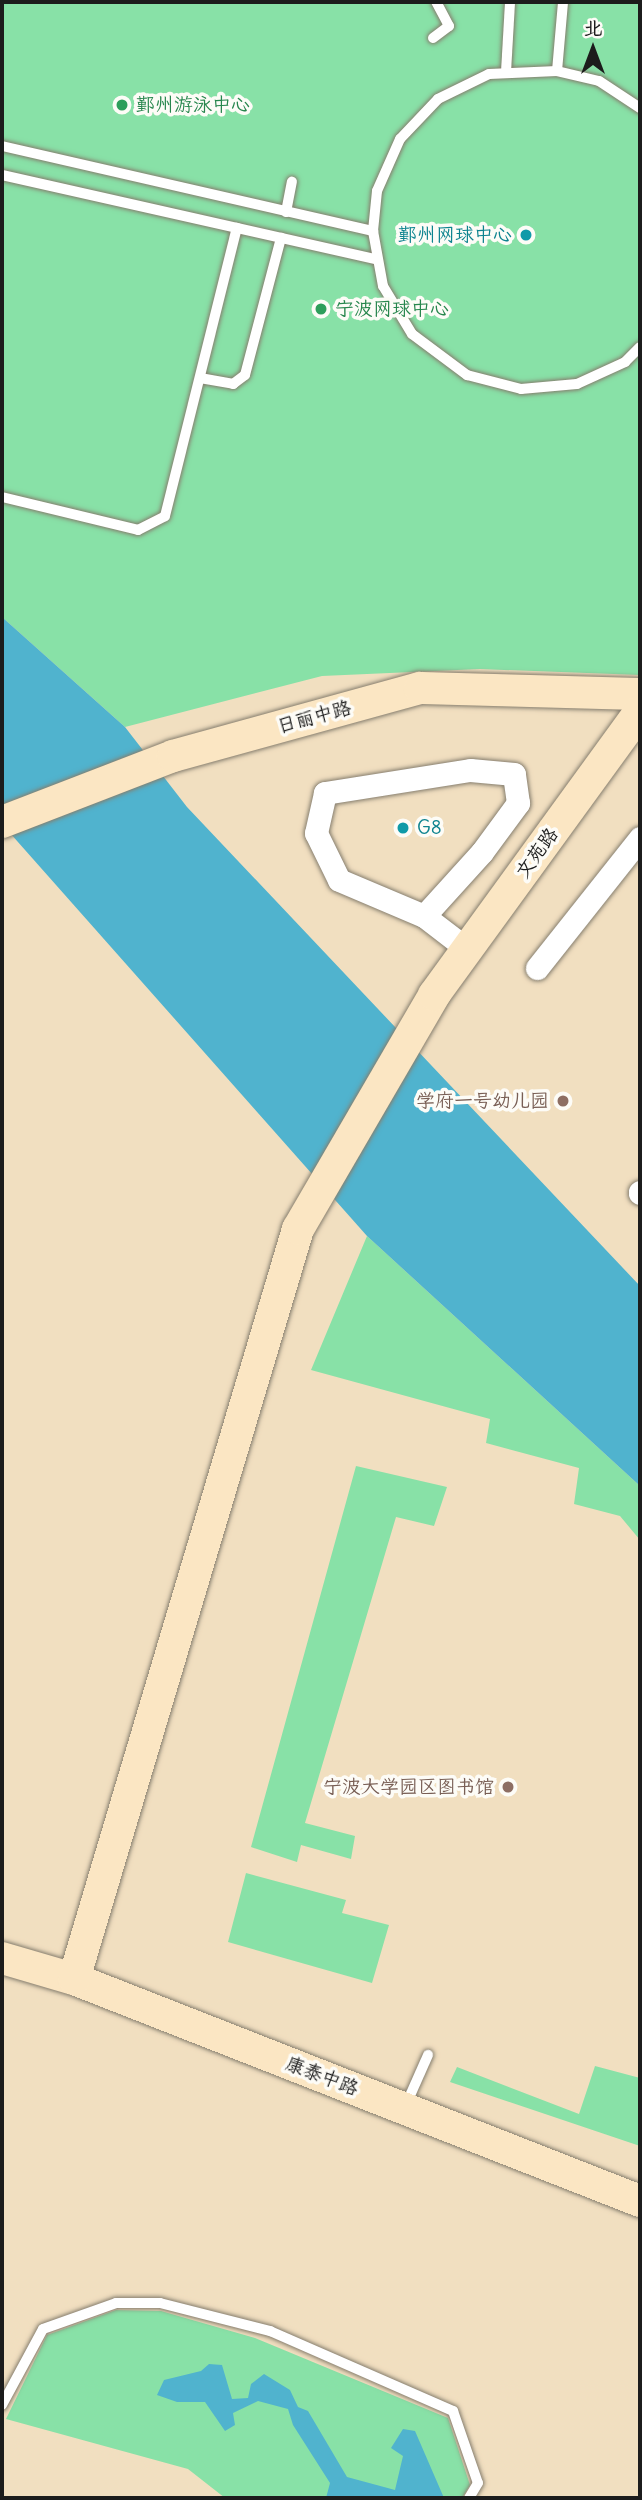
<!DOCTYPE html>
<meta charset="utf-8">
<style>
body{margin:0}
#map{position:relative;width:642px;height:2500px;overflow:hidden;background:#f1dfc0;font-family:Delius,"LXGW WenKai TC",sans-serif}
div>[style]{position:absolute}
.green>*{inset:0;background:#88e1a7}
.water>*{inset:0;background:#50b3ce}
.roads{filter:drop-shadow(0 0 2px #867e6e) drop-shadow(0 0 2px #867e6e)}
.lane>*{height:10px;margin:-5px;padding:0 5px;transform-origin:5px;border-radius:5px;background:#fff}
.street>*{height:23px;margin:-11.5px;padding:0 11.5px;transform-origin:11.5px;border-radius:11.5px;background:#fff}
.secondary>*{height:32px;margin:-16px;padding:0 16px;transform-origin:16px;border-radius:16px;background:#fbe6c3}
.dots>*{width:19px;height:19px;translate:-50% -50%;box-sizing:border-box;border:4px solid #fdfcf7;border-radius:50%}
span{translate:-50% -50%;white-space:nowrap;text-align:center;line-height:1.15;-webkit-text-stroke:7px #fdfcf7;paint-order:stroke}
.leisure-label{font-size:19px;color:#27864d}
.left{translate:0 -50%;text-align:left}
.culture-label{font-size:19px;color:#0d838f}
.right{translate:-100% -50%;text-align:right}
.street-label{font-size:19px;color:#1c1c1c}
.education-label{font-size:19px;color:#785e54}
.frame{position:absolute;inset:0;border:4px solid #1c1c1c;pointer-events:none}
.north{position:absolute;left:558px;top:14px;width:70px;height:70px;-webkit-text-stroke:5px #fdfcf7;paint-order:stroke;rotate:0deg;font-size:19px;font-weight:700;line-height:28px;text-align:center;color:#1c1c1c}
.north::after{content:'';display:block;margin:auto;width:24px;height:32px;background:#1c1c1c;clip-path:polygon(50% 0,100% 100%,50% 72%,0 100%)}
</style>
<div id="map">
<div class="green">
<i style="clip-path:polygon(2px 2px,640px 2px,640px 675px,480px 669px,322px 676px,125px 727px,2px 617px)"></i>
<i style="clip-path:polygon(367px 1236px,640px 1486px,640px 1540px,620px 1516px,574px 1504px,579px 1468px,486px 1443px,490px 1419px,311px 1370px)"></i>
<i style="clip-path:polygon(356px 1466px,447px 1487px,434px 1526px,396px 1517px,305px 1823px,355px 1836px,351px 1859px,301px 1845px,297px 1862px,251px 1847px)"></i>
<i style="clip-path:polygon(246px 1873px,346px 1900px,342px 1913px,389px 1925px,372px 1983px,228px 1942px)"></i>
<i style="clip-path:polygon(595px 2066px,640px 2078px,640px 2146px,450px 2082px,457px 2067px,579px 2114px)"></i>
<i style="clip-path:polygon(116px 2310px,161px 2311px,255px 2338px,448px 2418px,470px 2485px,462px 2498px,225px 2498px,188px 2469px,6px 2419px,47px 2335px)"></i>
</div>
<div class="water">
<i style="clip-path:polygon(2px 617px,125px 727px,187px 807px,640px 1286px,640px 1486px,367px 1236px,2px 824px)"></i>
<i style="clip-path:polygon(209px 2364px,222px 2365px,232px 2399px,248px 2398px,251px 2384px,264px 2374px,290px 2390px,298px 2407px,308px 2411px,347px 2477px,395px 2490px,403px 2456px,391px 2448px,403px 2429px,415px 2431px,444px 2498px,326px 2498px,330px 2483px,293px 2425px,288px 2409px,258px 2401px,233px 2413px,235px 2425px,225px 2431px,205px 2402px,177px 2402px,157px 2395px,164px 2380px,201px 2371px)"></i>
</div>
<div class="roads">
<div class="lane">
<i style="left:433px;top:38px;width:20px;rotate:-37deg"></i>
<i style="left:449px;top:26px;width:27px;rotate:-118deg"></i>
<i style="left:557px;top:71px;width:69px;rotate:-85deg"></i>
<i style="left:506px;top:72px;width:70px;rotate:-86.7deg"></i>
<i style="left:640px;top:108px;width:49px;rotate:-146.6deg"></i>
<i style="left:599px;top:81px;width:43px;rotate:-166.6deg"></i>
<i style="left:557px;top:71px;width:68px;rotate:177.5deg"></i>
<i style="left:489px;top:74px;width:57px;rotate:153.9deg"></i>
<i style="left:438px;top:99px;width:55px;rotate:133.5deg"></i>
<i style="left:400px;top:139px;width:57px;rotate:113.9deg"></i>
<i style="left:377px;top:191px;width:40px;rotate:95.7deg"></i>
<i style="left:373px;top:231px;width:56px;rotate:79.7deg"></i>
<i style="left:383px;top:286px;width:56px;rotate:58.9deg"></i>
<i style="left:412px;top:334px;width:69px;rotate:36.7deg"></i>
<i style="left:467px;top:375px;width:56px;rotate:14.5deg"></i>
<i style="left:521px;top:389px;width:56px;rotate:-5.1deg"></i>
<i style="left:577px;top:384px;width:53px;rotate:-24.6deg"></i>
<i style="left:625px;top:362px;width:21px;rotate:-45deg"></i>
<i style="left:2px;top:146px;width:381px;rotate:12.9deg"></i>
<i style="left:2px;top:175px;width:385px;rotate:12.7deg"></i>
<i style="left:286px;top:212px;width:31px;rotate:-79deg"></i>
<i style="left:200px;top:378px;width:34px;rotate:10deg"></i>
<i style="left:233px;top:384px;width:15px;rotate:-37deg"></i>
<i style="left:245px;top:375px;width:142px;rotate:-75.3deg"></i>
<i style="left:2px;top:497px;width:140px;rotate:13.6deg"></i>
<i style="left:138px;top:530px;width:30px;rotate:-27deg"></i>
<i style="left:165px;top:516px;width:297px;rotate:-76deg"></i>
<i style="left:405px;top:2107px;width:57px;rotate:-66.1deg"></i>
<i style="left:2px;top:2405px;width:86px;rotate:-61.7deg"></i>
<i style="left:43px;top:2329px;width:77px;rotate:-19.6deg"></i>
<i style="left:116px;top:2303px;width:44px"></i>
<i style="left:160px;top:2303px;width:114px;rotate:14.3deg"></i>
<i style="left:270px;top:2331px;width:200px;rotate:23.6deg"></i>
<i style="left:453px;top:2411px;width:76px;rotate:70.9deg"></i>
<i style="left:478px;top:2483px;width:17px;rotate:121deg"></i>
</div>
<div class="street">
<i style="left:424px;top:916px;width:86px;rotate:-47.8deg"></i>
<i style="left:482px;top:852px;width:61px;rotate:-53.7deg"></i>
<i style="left:518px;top:803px;width:29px;rotate:-98deg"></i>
<i style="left:514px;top:774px;width:44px;rotate:-174.8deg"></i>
<i style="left:470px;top:770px;width:147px;rotate:171deg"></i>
<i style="left:325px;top:793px;width:41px;rotate:102.7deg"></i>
<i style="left:316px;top:833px;width:52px;rotate:63.9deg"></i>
<i style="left:339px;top:880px;width:92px;rotate:23deg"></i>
<i style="left:424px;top:916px;width:54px;rotate:37.5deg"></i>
<i style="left:537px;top:968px;width:166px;rotate:-51.6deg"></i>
<i style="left:640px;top:1192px;width:1px;rotate:90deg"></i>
</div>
<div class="secondary">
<i style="left:2px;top:822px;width:183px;rotate:-21.1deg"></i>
<i style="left:173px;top:756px;width:256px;rotate:-15.4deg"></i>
<i style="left:420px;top:688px;width:220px;rotate:1.6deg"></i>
<i style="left:2px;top:1958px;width:75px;rotate:16.3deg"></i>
<i style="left:74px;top:1979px;width:608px;rotate:21.42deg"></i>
<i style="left:74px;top:1979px;width:783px;rotate:-73.37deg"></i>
<i style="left:298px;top:1229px;width:271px;rotate:-59.8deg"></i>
<i style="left:434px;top:995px;width:351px;rotate:-54deg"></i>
</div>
</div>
<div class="dots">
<i style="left:122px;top:105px;background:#2e9e5b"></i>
<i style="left:526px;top:235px;background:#0f9aa8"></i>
<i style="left:321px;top:309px;background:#2e9e5b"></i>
<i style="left:403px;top:828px;background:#0f9aa8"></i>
<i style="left:563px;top:1101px;background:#8d6e63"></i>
<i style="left:508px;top:1787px;background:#8d6e63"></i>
</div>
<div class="leisure-label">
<span class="left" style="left:136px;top:105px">鄞州游泳中心</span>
<span class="left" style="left:335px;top:309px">宁波网球中心</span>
</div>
<div class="culture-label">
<span class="right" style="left:512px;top:235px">鄞州网球中心</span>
<span class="left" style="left:417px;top:828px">G8</span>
</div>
<div class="street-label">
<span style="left:314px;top:717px;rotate:-15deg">日丽中路</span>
<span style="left:537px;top:853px;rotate:-54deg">文苑路</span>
<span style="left:322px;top:2076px;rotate:21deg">康泰中路</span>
</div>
<div class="education-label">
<span class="right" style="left:549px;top:1101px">学府一号幼儿园</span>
<span class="right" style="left:494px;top:1787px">宁波大学园区图书馆</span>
</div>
<div class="frame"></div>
<div class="north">北</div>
</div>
